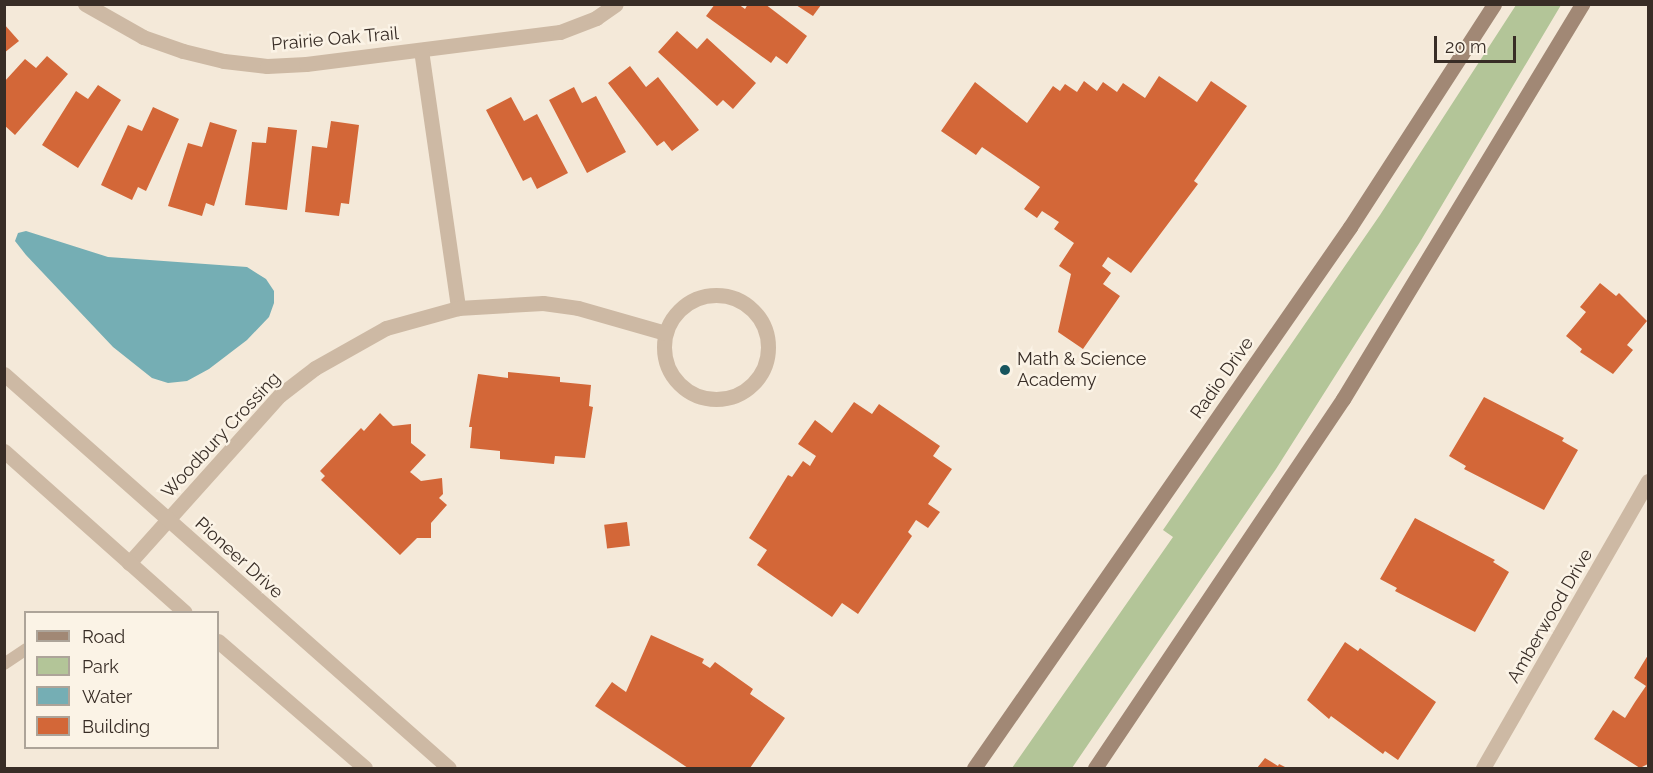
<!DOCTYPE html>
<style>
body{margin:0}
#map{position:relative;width:1653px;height:773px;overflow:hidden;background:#f4e9d9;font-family:Raleway,sans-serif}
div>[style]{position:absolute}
.green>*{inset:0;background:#b3c598}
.water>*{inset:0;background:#75aeb4}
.building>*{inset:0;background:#d36738;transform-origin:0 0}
.service>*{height:12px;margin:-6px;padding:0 6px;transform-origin:6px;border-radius:6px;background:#cdb9a4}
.minor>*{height:15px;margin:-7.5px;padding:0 7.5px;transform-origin:7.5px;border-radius:7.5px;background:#cdb9a4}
.minor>.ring{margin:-7.5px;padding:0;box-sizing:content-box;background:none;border:15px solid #cdb9a4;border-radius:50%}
.tertiary>*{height:15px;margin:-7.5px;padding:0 7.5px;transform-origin:7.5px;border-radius:7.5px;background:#cdb9a4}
.secondary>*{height:15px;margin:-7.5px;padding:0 7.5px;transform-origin:7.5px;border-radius:7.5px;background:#a18875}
.dots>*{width:16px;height:16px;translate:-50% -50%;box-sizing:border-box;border:3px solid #fbf3e6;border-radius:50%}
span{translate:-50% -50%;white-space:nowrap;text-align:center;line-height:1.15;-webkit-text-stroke:5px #fbf3e6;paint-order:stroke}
.street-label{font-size:18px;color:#382d26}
.poi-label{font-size:18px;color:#382d26}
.left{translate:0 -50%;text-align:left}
.frame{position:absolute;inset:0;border:6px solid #382d26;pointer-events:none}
.legend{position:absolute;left:24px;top:611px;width:195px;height:138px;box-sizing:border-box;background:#fbf3e6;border:2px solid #ada499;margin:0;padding:8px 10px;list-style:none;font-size:18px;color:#382d26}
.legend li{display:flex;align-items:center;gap:12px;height:30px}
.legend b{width:30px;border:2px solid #ada499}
.scale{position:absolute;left:1434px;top:36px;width:82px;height:27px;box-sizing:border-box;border:3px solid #382d26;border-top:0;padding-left:8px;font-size:18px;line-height:21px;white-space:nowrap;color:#382d26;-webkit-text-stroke:4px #fbf3e6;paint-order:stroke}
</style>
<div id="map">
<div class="green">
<i style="clip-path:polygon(1516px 5px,1561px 5px,1420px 242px,1276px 469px,1072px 768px,1012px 768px,1173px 537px,1163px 530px,1380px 215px)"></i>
</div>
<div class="water">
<i style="clip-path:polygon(26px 231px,108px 257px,247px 267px,266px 279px,274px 291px,274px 303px,269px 317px,247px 340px,209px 369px,187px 381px,168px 383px,152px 378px,113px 347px,26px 255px,15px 241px,18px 233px)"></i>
</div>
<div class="building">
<i style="clip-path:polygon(715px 4px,738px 4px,745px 9px,748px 4px,765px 4px,807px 36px,787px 64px,776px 56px,771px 63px,706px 16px)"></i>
<i style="clip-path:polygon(796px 5px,821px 5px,813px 16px)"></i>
<i style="clip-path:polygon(4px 24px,19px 41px,4px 53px)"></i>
<i style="clip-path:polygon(677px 31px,697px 49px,707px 38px,756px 83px,733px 109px,723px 100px,717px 106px,658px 52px)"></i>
<i style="clip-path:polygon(47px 56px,68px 74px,15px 135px,4px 125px,4px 82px,25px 59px,36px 68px)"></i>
<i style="clip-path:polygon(630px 66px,646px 87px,658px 77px,699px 130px,672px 151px,664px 141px,657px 146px,608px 83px)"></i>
<i style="clip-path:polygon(1159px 76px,1197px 102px,1211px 81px,1247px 106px,1194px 181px,1198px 184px,1131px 273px,1108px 257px,1102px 266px,1111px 273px,1103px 284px,1120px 296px,1083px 349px,1058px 332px,1071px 274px,1059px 266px,1074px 243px,1054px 229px,1059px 222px,1042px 211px,1037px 218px,1024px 209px,1040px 187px,982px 147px,976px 155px,941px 131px,975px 82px,1027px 123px,1053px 86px,1060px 91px,1065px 84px,1077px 92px,1084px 81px,1097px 91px,1103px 82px,1117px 92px,1123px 83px,1145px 98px)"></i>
<i style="clip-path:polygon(98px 85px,121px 100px,78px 168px,42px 145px,76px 91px,88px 99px)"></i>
<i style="clip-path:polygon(574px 87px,582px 103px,596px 96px,626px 152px,587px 173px,549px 100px)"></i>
<i style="clip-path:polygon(511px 97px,524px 121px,537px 114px,568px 173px,537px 189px,531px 177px,523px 181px,486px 110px)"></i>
<i style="clip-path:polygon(153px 107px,179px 119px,146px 191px,138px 187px,132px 200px,101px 185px,128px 125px,142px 131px)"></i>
<i style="clip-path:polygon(331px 121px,359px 125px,349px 204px,341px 203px,339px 216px,305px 212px,312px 146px,327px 148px)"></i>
<i style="clip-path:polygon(210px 122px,237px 130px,214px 206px,206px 203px,202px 216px,168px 206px,188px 143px,202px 147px)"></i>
<i style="clip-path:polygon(268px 127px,297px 130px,287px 210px,245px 205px,252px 142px,266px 143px)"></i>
<i style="clip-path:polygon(1600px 283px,1616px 296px,1619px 293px,1647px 321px,1627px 345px,1633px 350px,1613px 374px,1580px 352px,1582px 349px,1566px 336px,1586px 312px,1580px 307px)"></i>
<i style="clip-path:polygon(508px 372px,560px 377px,560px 382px,591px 385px,589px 406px,593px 407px,585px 458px,555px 456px,554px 464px,500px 459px,500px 451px,470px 448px,472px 427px,469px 427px,478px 374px,508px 378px)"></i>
<i style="clip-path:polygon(1484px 397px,1564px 438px,1562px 441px,1578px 450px,1544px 510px,1464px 469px,1466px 466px,1449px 456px)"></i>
<i style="clip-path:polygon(854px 402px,872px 414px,879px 404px,940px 446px,933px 456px,952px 469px,928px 504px,940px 512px,928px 528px,916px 520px,908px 532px,912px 536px,858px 614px,842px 603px,832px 617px,757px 565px,767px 550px,749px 538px,788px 475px,792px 477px,803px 461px,810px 466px,816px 456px,798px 444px,815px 420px,832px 433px)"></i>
<i style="clip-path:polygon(380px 413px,393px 426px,411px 424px,411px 443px,426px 455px,410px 472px,421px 481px,442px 478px,443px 494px,439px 498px,447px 505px,431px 523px,431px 538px,417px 538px,400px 555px,321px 480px,325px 476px,320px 471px,361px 428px,364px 431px)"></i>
<i style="clip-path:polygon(1415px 518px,1495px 560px,1493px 562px,1509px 572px,1475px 632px,1395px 591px,1397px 588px,1380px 579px)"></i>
<i style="left:627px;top:522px;width:24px;height:23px;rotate:83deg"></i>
<i style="clip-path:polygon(651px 635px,704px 659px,702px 663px,710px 668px,715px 662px,753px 689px,750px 694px,785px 718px,750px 768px,688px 768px,595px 706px,612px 682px,626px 692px)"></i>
<i style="clip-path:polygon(1345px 642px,1358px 651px,1360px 648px,1436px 702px,1398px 760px,1385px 751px,1383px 754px,1331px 716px,1329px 719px,1307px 700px)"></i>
<i style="clip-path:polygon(1648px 655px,1648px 764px,1640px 768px,1594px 739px,1613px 710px,1625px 718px,1635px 702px,1646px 686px,1634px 678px)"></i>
<i style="clip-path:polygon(1265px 758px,1278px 766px,1279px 764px,1287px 768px,1257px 768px)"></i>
</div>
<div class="service">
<i style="left:4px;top:664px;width:27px;rotate:-34deg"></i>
</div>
<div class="minor">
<i style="left:85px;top:4px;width:67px;rotate:29.6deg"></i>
<i style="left:143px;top:37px;width:42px;rotate:19.3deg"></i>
<i style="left:183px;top:51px;width:42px;rotate:13.7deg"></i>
<i style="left:224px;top:61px;width:43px;rotate:6.6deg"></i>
<i style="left:267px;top:66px;width:39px;rotate:-3deg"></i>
<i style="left:306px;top:64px;width:256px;rotate:-7.2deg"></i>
<i style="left:560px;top:32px;width:39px;rotate:-21deg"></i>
<i style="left:596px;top:18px;width:24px;rotate:-35deg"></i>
<i style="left:421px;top:50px;width:261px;rotate:81.8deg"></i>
<i class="ring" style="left:664px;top:295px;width:89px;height:89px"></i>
<i style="left:129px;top:563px;width:226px;rotate:-48.1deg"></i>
<i style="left:280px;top:395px;width:44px;rotate:-37.6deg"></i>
<i style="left:315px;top:368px;width:81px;rotate:-29.4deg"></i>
<i style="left:386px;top:328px;width:75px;rotate:-15.5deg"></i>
<i style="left:458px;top:308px;width:85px;rotate:-3.4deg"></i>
<i style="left:543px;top:303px;width:35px;rotate:8deg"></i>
<i style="left:578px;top:308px;width:91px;rotate:16deg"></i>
<i style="left:1483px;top:768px;width:331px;rotate:-60.1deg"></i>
</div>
<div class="tertiary">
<i style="left:4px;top:374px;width:594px;rotate:41.52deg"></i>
<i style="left:4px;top:451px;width:242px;rotate:41.7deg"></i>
<i style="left:218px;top:641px;width:194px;rotate:40.8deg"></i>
</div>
<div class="secondary">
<i style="left:974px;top:768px;width:659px;rotate:-55.2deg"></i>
<i style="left:1350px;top:227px;width:265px;rotate:-57.1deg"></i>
<i style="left:1095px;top:768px;width:445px;rotate:-56.1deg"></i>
<i style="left:1343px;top:399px;width:462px;rotate:-58.8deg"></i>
</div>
<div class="dots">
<i style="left:1005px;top:370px;background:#17555e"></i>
</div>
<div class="street-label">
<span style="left:335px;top:39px;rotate:-5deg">Prairie Oak Trail</span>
<span style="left:1222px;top:378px;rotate:-55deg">Radio Drive</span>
<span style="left:221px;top:435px;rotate:-47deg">Woodbury Crossing</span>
<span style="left:239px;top:558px;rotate:42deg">Pioneer Drive</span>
<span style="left:1550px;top:616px;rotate:-60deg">Amberwood Drive</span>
</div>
<div class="poi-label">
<span class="left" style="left:1017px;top:370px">Math &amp; Science<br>Academy</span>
</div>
<div class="frame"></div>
<ul class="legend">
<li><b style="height:8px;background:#a18875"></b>Road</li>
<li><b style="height:16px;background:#b3c598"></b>Park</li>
<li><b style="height:16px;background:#75aeb4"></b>Water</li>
<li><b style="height:16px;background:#d36738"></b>Building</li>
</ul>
<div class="scale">20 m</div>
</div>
